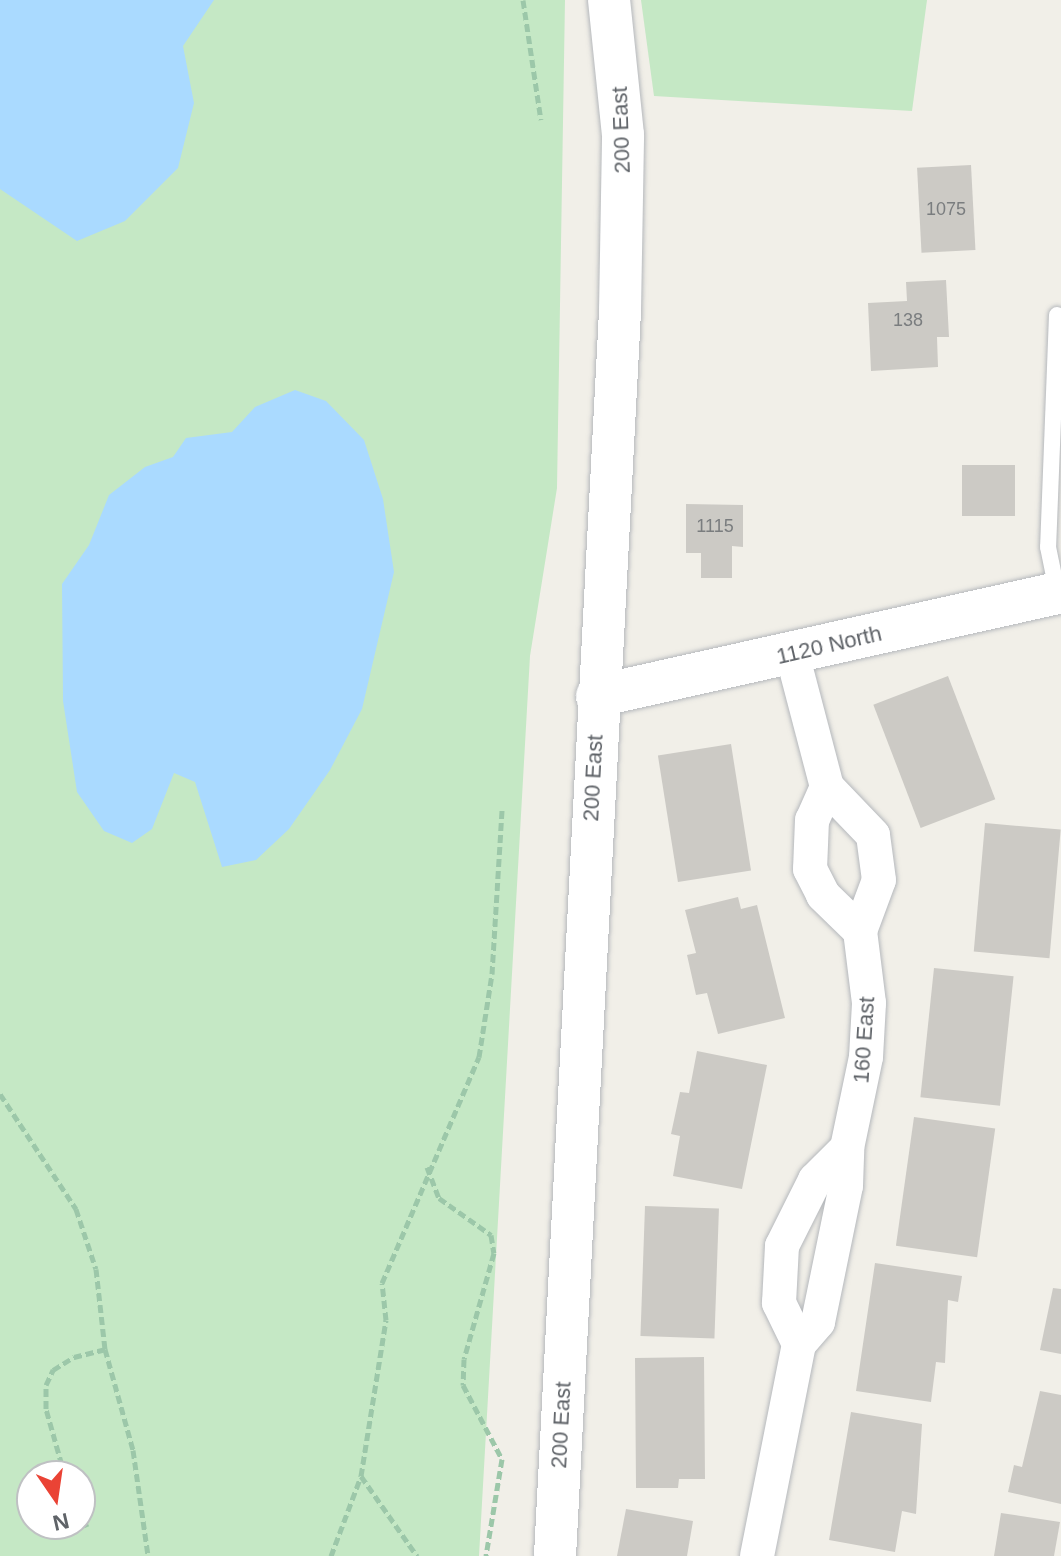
<!DOCTYPE html>
<style>
body{margin:0}
#map{position:relative;width:1061px;height:1556px;overflow:hidden;background:#f1efe8;font-family:Arial,sans-serif}
div>[style]{position:absolute}
.green>*{inset:0;background:#c5e8c5}
.water>*{inset:0;background:#aadaff}
.building>*{inset:0;background:#cccac5;transform-origin:0 0}
.path>*{height:5px;margin-top:-2.5px;transform-origin:0;background:repeating-linear-gradient(90deg,#9cc7a9 0 8px,transparent 0 12px)}
.roads{filter:drop-shadow(0 0 2px #b5b8bc) drop-shadow(0 0 2px #b5b8bc)}
.service>*{height:16px;margin:-8px;padding:0 8px;transform-origin:8px;border-radius:8px;background:#fff}
.minor>*{height:34px;margin:-17px;padding:0 17px;transform-origin:17px;border-radius:17px;background:#fff}
.tertiary>*{height:42px;margin:-21px;padding:0 21px;transform-origin:21px;border-radius:21px;background:#fff}
span{translate:-50% -50%;white-space:nowrap;text-align:center;line-height:1.15;-webkit-text-stroke:8px #fff;paint-order:stroke}
.number-label{font-size:18px;color:#7a7d7f}
.number-label span{-webkit-text-stroke-width:0}
.street-label{font-size:22px;color:#5f6368}
.north{position:absolute;left:16px;top:1460px;width:80px;height:80px;box-sizing:border-box;background:#fff;border:2px solid #bfc1c3;border-radius:50%;rotate:167deg;font-size:22px;font-weight:700;line-height:32px;text-align:center;color:#5f6368}
.north::after{content:'';display:block;margin:auto;width:28px;height:36px;background:#ea4335;clip-path:polygon(50% 0,100% 100%,50% 72%,0 100%)}
</style>
<div id="map">
<div class="green">
<i style="clip-path:polygon(evenodd,0 0,565px 0,557px 488px,530px 656px,479px 1556px,0 1556px,0 0,32px 1476px,80px 1476px,80px 1524px,32px 1524px,32px 1476px)"></i>
<i style="clip-path:polygon(641px 0,927px 0,912px 111px,654px 96px)"></i>
</div>
<div class="water">
<i style="clip-path:polygon(0 0,214px 0,183px 46px,194px 103px,178px 168px,125px 221px,77px 241px,0 189px)"></i>
<i style="clip-path:polygon(295px 390px,326px 401px,364px 440px,383px 499px,394px 572px,362px 709px,330px 770px,289px 829px,256px 860px,222px 867px,195px 782px,174px 773px,152px 829px,132px 843px,104px 831px,77px 792px,63px 701px,62px 584px,89px 545px,109px 495px,145px 467px,173px 457px,186px 438px,232px 432px,255px 407px)"></i>
</div>
<div class="building">
<i style="left:971px;top:165px;width:85px;height:54px;rotate:87deg"></i>
<i style="clip-path:polygon(946px 280px,949px 337px,937px 337px,938px 367px,871px 371px,868px 303px,907px 301px,906px 282px)"></i>
<i style="left:962px;top:465px;width:53px;height:51px"></i>
<i style="clip-path:polygon(686px 504px,743px 505px,743px 547px,732px 546px,732px 578px,701px 578px,701px 553px,686px 553px)"></i>
<i style="left:948px;top:676px;width:132px;height:80px;rotate:69deg"></i>
<i style="left:731px;top:744px;width:128px;height:74px;rotate:81deg"></i>
<i style="left:985px;top:823px;width:76px;height:129px;rotate:5deg"></i>
<i style="clip-path:polygon(738px 897px,741px 909px,757px 905px,785px 1018px,718px 1034px,707px 993px,696px 995px,687px 955px,696px 953px,685px 910px)"></i>
<i style="left:934px;top:968px;width:80px;height:130px;rotate:6deg"></i>
<i style="clip-path:polygon(697px 1051px,767px 1065px,742px 1189px,673px 1176px,680px 1136px,671px 1134px,680px 1092px,689px 1093px)"></i>
<i style="left:914px;top:1117px;width:82px;height:130px;rotate:8deg"></i>
<i style="left:645px;top:1206px;width:74px;height:130px;rotate:2deg"></i>
<i style="clip-path:polygon(875px 1263px,962px 1276px,958px 1302px,948px 1300px,945px 1363px,936px 1362px,931px 1402px,856px 1391px)"></i>
<i style="clip-path:polygon(1053px 1288px,1061px 1289px,1061px 1354px,1040px 1350px)"></i>
<i style="clip-path:polygon(704px 1357px,705px 1479px,679px 1479px,678px 1488px,636px 1488px,635px 1358px)"></i>
<i style="clip-path:polygon(1040px 1391px,1061px 1395px,1061px 1504px,1008px 1492px,1014px 1465px,1022px 1467px)"></i>
<i style="clip-path:polygon(851px 1412px,922px 1424px,916px 1514px,902px 1511px,895px 1552px,829px 1540px)"></i>
<i style="clip-path:polygon(626px 1509px,693px 1521px,687px 1556px,617px 1556px)"></i>
<i style="clip-path:polygon(1001px 1513px,1060px 1522px,1054px 1556px,994px 1556px)"></i>
</div>
<div class="path">
<i style="left:523px;top:0;width:121px;rotate:81.5deg"></i>
<i style="left:0;top:1094px;width:138px;rotate:56.5deg"></i>
<i style="left:76px;top:1209px;width:63px;rotate:71.6deg"></i>
<i style="left:96px;top:1269px;width:81px;rotate:83.6deg"></i>
<i style="left:427px;top:1167px;width:33px;rotate:69deg"></i>
<i style="left:439px;top:1198px;width:64px;rotate:35.4deg"></i>
<i style="left:491px;top:1235px;width:18px;rotate:81deg"></i>
<i style="left:494px;top:1253px;width:110px;rotate:105.8deg"></i>
<i style="left:464px;top:1359px;width:26px;rotate:92deg"></i>
<i style="left:463px;top:1385px;width:84px;rotate:62.2deg"></i>
<i style="left:502px;top:1459px;width:98px;rotate:99.4deg"></i>
<i style="left:65px;top:1476px;width:70px;rotate:-105.8deg"></i>
<i style="left:46px;top:1409px;width:24px;rotate:-90deg"></i>
<i style="left:46px;top:1385px;width:17px;rotate:-65deg"></i>
<i style="left:53px;top:1370px;width:25px;rotate:-32deg"></i>
<i style="left:74px;top:1357px;width:32px;rotate:-14deg"></i>
<i style="left:105px;top:1349px;width:105px;rotate:74.5deg"></i>
<i style="left:133px;top:1450px;width:107px;rotate:81.9deg"></i>
<i style="left:361px;top:1476px;width:98px;rotate:55deg"></i>
<i style="left:80px;top:1510px;width:18px;rotate:68deg"></i>
<i style="left:331px;top:1556px;width:85px;rotate:-69.4deg"></i>
<i style="left:361px;top:1476px;width:158px;rotate:-80.9deg"></i>
<i style="left:386px;top:1320px;width:37px;rotate:-96deg"></i>
<i style="left:382px;top:1283px;width:246px;rotate:-66.8deg"></i>
<i style="left:479px;top:1057px;width:84px;rotate:-81.1deg"></i>
<i style="left:492px;top:974px;width:164px;rotate:-86.5deg"></i>
</div>
<div class="roads">
<div class="service">
<i style="left:1057px;top:315px;width:232px;rotate:92.2deg"></i>
<i style="left:1048px;top:547px;width:45px;rotate:78.4deg"></i>
</div>
<div class="minor">
<i style="left:827px;top:787px;width:36px;rotate:114deg"></i>
<i style="left:812px;top:820px;width:49px;rotate:92.3deg"></i>
<i style="left:810px;top:869px;width:29px;rotate:63deg"></i>
<i style="left:823px;top:895px;width:52px;rotate:44.2deg"></i>
<i style="left:799px;top:1344px;width:46px;rotate:-116deg"></i>
<i style="left:779px;top:1303px;width:57px;rotate:-87deg"></i>
<i style="left:782px;top:1246px;width:74px;rotate:-63.4deg"></i>
<i style="left:815px;top:1180px;width:45px;rotate:-45deg"></i>
<i style="left:757px;top:1556px;width:216px;rotate:-78.8deg"></i>
<i style="left:799px;top:1344px;width:29px;rotate:-49deg"></i>
<i style="left:818px;top:1322px;width:139px;rotate:-78.4deg"></i>
<i style="left:846px;top:1186px;width:38px;rotate:-88deg"></i>
<i style="left:847px;top:1148px;width:93px;rotate:-78.2deg"></i>
<i style="left:866px;top:1057px;width:54px;rotate:-86.8deg"></i>
<i style="left:869px;top:1003px;width:73px;rotate:-97.1deg"></i>
<i style="left:860px;top:931px;width:54px;rotate:-69.6deg"></i>
<i style="left:879px;top:880px;width:45px;rotate:-97.6deg"></i>
<i style="left:873px;top:835px;width:66px;rotate:-133.8deg"></i>
<i style="left:827px;top:787px;width:138px;rotate:-104.7deg"></i>
</div>
<div class="tertiary">
<i style="left:597px;top:696px;width:476px;rotate:-12.6deg"></i>
<i style="left:555px;top:1556px;width:1247px;rotate:-87.01deg"></i>
<i style="left:620px;top:311px;width:176px;rotate:-89deg"></i>
<i style="left:623px;top:135px;width:136px;rotate:-95.9deg"></i>
</div>
</div>
<div class="number-label">
<span style="left:946px;top:209px">1075</span>
<span style="left:908px;top:320px">138</span>
<span style="left:715px;top:526px">1115</span>
</div>
<div class="street-label">
<span style="left:621px;top:130px;rotate:-92deg">200 East</span>
<span style="left:829px;top:645px;rotate:-13deg">1120 North</span>
<span style="left:593px;top:778px;rotate:-87deg">200 East</span>
<span style="left:864px;top:1040px;rotate:-86deg">160 East</span>
<span style="left:561px;top:1425px;rotate:-87deg">200 East</span>
</div>
<div class="north">N</div>
</div>
